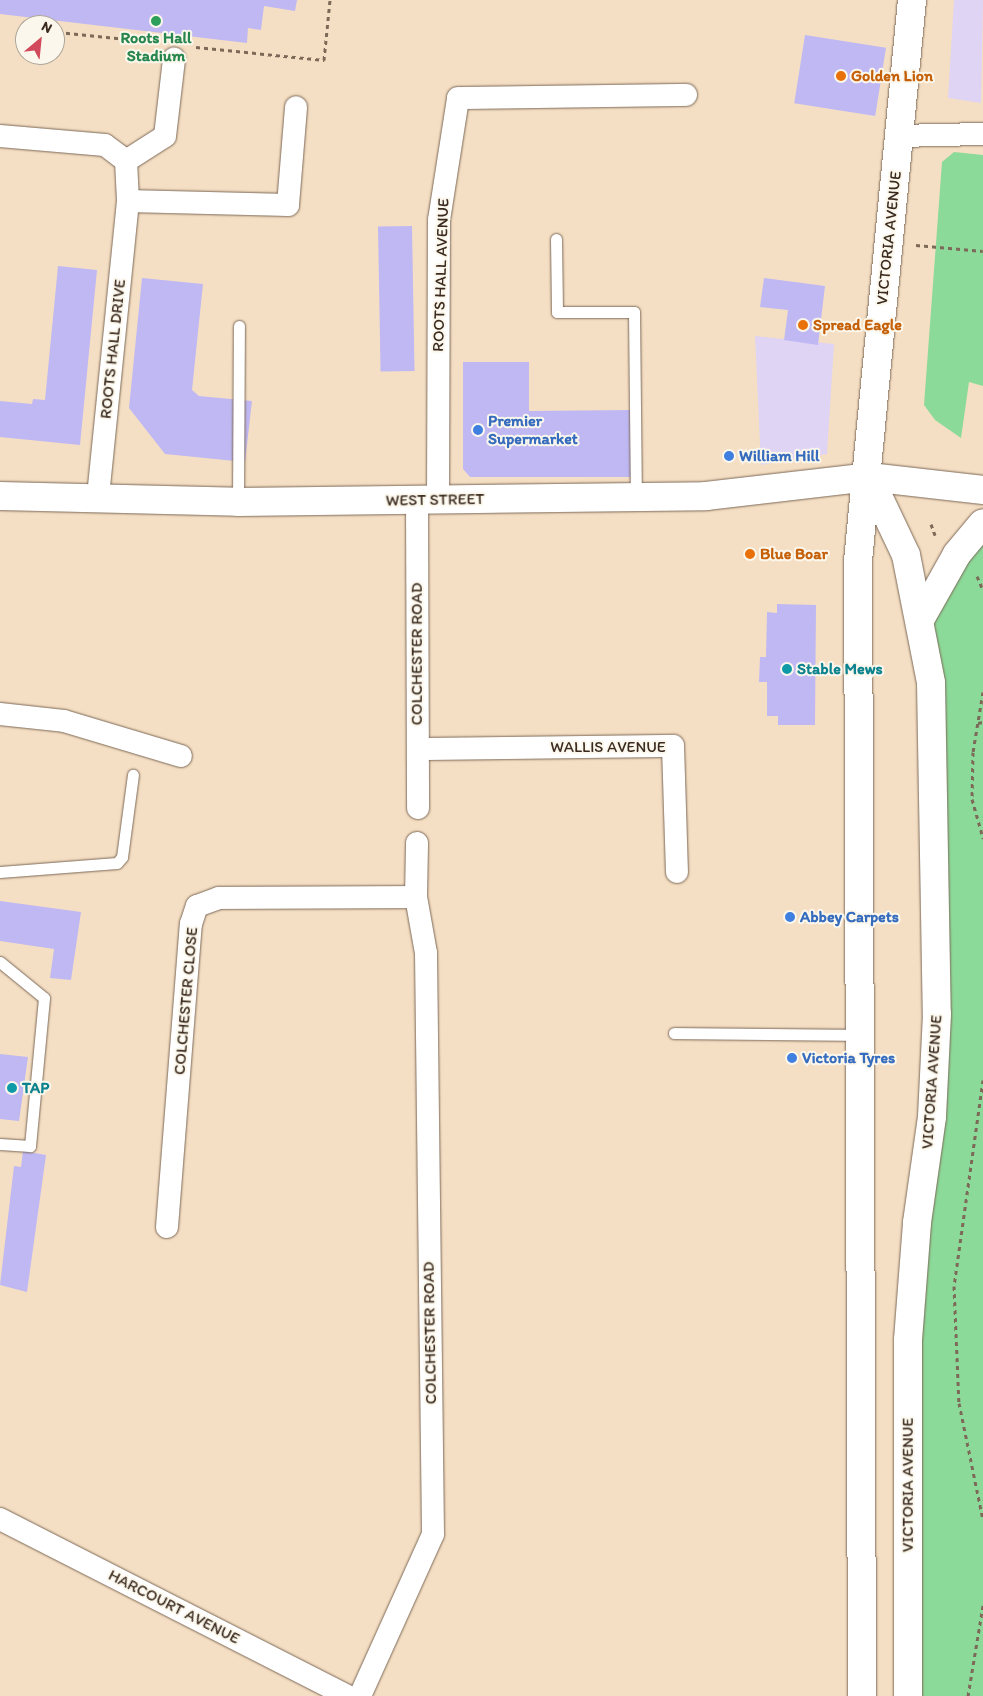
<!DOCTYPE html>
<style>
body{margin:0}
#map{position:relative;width:983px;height:1696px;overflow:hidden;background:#f5dfc4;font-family:Itim,sans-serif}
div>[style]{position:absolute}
.built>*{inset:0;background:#e0d4f4}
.green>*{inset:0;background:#8cda99}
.building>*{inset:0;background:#bfb8f3;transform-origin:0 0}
.path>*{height:3px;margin-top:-1.5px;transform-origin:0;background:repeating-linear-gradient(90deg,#7c6958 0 4px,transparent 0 8px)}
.roads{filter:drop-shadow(0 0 1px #7c6958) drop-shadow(0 0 1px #7c6958)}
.lane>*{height:11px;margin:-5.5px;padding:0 5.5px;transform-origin:5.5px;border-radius:5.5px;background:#fff}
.street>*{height:22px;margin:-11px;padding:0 11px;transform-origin:11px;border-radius:11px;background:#fff}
.secondary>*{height:28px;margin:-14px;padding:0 14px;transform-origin:14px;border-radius:14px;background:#fff}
.highway>*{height:28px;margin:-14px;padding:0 14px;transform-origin:14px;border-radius:14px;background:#fff}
.dots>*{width:14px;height:14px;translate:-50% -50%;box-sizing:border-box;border:2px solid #fbf7ec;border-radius:50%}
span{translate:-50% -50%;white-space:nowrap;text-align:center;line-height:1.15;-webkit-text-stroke:4px #fbf7ec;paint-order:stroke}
.leisure-label{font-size:16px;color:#27864d;font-weight:700}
.food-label{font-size:16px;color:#c56008;font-weight:700}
.left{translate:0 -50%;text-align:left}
.street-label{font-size:16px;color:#3b2a1e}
.shop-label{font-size:16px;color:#366cbe;font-weight:700}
.culture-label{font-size:16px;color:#0d838f;font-weight:700}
.north{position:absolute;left:15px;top:15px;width:50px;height:50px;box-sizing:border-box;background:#fbf7ec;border:1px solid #aea59a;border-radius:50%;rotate:28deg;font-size:14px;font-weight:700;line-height:20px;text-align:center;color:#3b2a1e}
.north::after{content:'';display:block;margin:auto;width:18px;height:22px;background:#d1495b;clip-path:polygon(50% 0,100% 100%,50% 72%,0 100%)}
</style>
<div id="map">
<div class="built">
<i style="clip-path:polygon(954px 0,983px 0,981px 103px,948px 98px)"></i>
<i style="clip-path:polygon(755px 336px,834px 344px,827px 454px,761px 465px)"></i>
</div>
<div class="green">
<i style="clip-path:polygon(954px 152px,983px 155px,983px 386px,969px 382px,961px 438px,935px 420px,924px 405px,942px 162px)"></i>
<i style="clip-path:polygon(983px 536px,983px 1696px,908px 1696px,931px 683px,921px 618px)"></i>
</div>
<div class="building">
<i style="clip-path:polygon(0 0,297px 0,295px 11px,264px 6px,261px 30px,248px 28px,247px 43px,0 14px)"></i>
<i style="left:805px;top:35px;width:82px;height:69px;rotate:9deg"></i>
<i style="left:412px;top:226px;width:145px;height:34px;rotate:89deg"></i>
<i style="clip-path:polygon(58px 266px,97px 270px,80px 445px,0 437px,0 401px,32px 404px,33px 399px,45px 400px)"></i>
<i style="clip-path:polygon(142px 278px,203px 284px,192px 390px,199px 396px,252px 401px,245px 462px,165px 454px,129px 408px)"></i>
<i style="clip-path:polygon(764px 278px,825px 286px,818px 345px,784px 340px,788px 310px,760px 307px)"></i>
<i style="clip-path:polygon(463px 362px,529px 362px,529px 411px,631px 410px,632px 477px,470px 477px,463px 469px)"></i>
<i style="clip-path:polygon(777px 604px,816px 605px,815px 725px,778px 725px,778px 716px,767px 716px,767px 682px,759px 682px,760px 657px,766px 657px,767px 612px,777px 613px)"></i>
<i style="clip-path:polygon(0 901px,81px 912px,71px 980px,50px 978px,54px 949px,0 941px)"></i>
<i style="clip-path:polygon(0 1054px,28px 1057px,19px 1121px,0 1119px)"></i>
<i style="clip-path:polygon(23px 1151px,46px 1155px,27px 1292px,0 1285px,14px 1166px,21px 1167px)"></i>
</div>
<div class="path">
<i style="left:58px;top:32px;width:98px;rotate:5.9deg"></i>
<i style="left:196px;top:47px;width:129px;rotate:5.8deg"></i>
<i style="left:324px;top:60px;width:60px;rotate:-84.3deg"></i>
<i style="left:916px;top:245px;width:67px;rotate:5.1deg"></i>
<i style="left:931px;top:524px;width:12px;rotate:70deg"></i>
<i style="left:977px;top:576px;width:15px;rotate:67deg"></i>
<i style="left:983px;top:692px;width:61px;rotate:99.5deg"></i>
<i style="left:973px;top:752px;width:47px;rotate:91.2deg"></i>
<i style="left:972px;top:799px;width:41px;rotate:74.2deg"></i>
<i style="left:978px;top:723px;width:5px;rotate:-11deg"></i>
<i style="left:983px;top:1080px;width:208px;rotate:98deg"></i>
<i style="left:954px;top:1286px;width:117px;rotate:87.6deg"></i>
<i style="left:959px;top:1403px;width:119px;rotate:78.4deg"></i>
<i style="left:968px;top:1696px;width:92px;rotate:-80.6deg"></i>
</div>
<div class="roads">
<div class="lane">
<i style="left:556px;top:239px;width:73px;rotate:89.2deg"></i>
<i style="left:557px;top:312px;width:77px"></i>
<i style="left:634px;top:312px;width:185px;rotate:89.4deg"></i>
<i style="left:238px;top:502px;width:176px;rotate:-89.7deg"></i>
<i style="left:0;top:872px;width:117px;rotate:-4.4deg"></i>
<i style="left:117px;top:863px;width:8px;rotate:-50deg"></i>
<i style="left:122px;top:857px;width:83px;rotate:-82.4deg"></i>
<i style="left:0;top:962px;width:57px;rotate:39.3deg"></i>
<i style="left:44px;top:998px;width:149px;rotate:95.4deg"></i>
<i style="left:30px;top:1146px;width:30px;rotate:-176deg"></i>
<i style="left:674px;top:1033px;width:186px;rotate:0.6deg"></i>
</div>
<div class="street">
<i style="left:0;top:136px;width:105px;rotate:4.9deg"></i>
<i style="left:105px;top:145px;width:26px;rotate:37deg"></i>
<i style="left:126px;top:161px;width:40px;rotate:87.1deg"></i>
<i style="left:128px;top:201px;width:299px;rotate:95.8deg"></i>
<i style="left:899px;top:136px;width:84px;rotate:-1.4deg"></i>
<i style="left:126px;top:161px;width:46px;rotate:-32.7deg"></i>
<i style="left:165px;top:136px;width:78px;rotate:-83.3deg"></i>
<i style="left:128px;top:201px;width:160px;rotate:1.4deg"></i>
<i style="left:288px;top:205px;width:98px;rotate:-85.3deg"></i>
<i style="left:438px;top:500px;width:280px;rotate:-89.8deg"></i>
<i style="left:439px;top:220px;width:123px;rotate:-81.1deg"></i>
<i style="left:458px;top:98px;width:228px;rotate:-0.8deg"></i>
<i style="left:417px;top:501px;width:307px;rotate:89.8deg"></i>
<i style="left:0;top:714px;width:64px;rotate:6.2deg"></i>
<i style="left:64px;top:721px;width:122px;rotate:16.7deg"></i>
<i style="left:418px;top:749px;width:255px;rotate:-0.7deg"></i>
<i style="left:673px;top:746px;width:126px;rotate:88.2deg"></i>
<i style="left:167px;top:1227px;width:304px;rotate:-85.5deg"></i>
<i style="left:191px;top:924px;width:19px;rotate:-72deg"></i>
<i style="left:197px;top:906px;width:23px;rotate:-20deg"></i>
<i style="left:219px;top:898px;width:197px;rotate:-0.3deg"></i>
<i style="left:0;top:1519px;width:390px;rotate:27deg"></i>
<i style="left:360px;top:1696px;width:178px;rotate:-65.7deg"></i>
<i style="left:433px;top:1534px;width:581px;rotate:-90.69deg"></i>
<i style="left:426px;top:953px;width:57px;rotate:-100.1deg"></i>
<i style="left:416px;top:897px;width:54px;rotate:-88.9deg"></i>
</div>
<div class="secondary">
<i style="left:0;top:496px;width:238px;rotate:1.4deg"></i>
<i style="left:238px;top:502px;width:468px;rotate:-0.7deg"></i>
<i style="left:706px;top:496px;width:164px;rotate:-6.6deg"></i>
<i style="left:869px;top:477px;width:115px;rotate:6.5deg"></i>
<i style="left:921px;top:618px;width:73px;rotate:-60.6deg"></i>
<i style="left:957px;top:554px;width:40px;rotate:-50deg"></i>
</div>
<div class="highway">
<i style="left:869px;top:477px;width:86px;rotate:64.6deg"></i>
<i style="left:906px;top:555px;width:130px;rotate:78.9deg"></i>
<i style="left:931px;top:683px;width:331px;rotate:89deg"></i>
<i style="left:937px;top:1014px;width:103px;rotate:92.8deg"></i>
<i style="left:932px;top:1117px;width:107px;rotate:98.1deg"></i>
<i style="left:917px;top:1223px;width:117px;rotate:94.4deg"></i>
<i style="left:908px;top:1340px;width:356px;rotate:90deg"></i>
<i style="left:862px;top:1696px;width:1135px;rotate:-90.2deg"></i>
<i style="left:858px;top:561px;width:564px;rotate:-84.5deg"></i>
</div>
</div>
<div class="dots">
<i style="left:156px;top:21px;background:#2e9e5b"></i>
<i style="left:841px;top:76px;background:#e8710a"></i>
<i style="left:803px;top:325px;background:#e8710a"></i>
<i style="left:478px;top:430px;background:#3f7fe0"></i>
<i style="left:729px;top:456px;background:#3f7fe0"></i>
<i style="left:750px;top:554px;background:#e8710a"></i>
<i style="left:787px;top:669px;background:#0f9aa8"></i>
<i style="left:790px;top:917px;background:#3f7fe0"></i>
<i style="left:792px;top:1058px;background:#3f7fe0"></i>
<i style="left:12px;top:1088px;background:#0f9aa8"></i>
</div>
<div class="leisure-label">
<span style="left:156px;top:47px">Roots Hall<br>Stadium</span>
</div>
<div class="food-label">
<span class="left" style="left:851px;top:76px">Golden Lion</span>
<span class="left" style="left:813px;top:325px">Spread Eagle</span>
<span class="left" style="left:760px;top:554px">Blue Boar</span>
</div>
<div class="street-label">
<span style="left:889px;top:238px;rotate:-84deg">VICTORIA AVENUE</span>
<span style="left:441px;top:275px;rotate:-88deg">ROOTS HALL AVENUE</span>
<span style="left:113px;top:349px;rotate:-84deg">ROOTS HALL DRIVE</span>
<span style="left:435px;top:500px;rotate:-1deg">WEST STREET</span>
<span style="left:417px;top:654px;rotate:-90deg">COLCHESTER ROAD</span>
<span style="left:608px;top:747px">WALLIS AVENUE</span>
<span style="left:186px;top:1001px;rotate:-85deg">COLCHESTER CLOSE</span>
<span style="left:932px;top:1082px;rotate:-86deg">VICTORIA AVENUE</span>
<span style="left:430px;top:1333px;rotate:-91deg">COLCHESTER ROAD</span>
<span style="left:908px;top:1485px;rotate:-90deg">VICTORIA AVENUE</span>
<span style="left:174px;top:1607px;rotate:27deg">HARCOURT AVENUE</span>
</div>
<div class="shop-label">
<span class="left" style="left:488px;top:430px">Premier<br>Supermarket</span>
<span class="left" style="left:739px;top:456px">William Hill</span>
<span class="left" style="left:800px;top:917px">Abbey Carpets</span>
<span class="left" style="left:802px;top:1058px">Victoria Tyres</span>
</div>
<div class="culture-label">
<span class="left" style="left:797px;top:669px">Stable Mews</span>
<span class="left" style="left:22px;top:1088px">TAP</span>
</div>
<div class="north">N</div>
</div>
